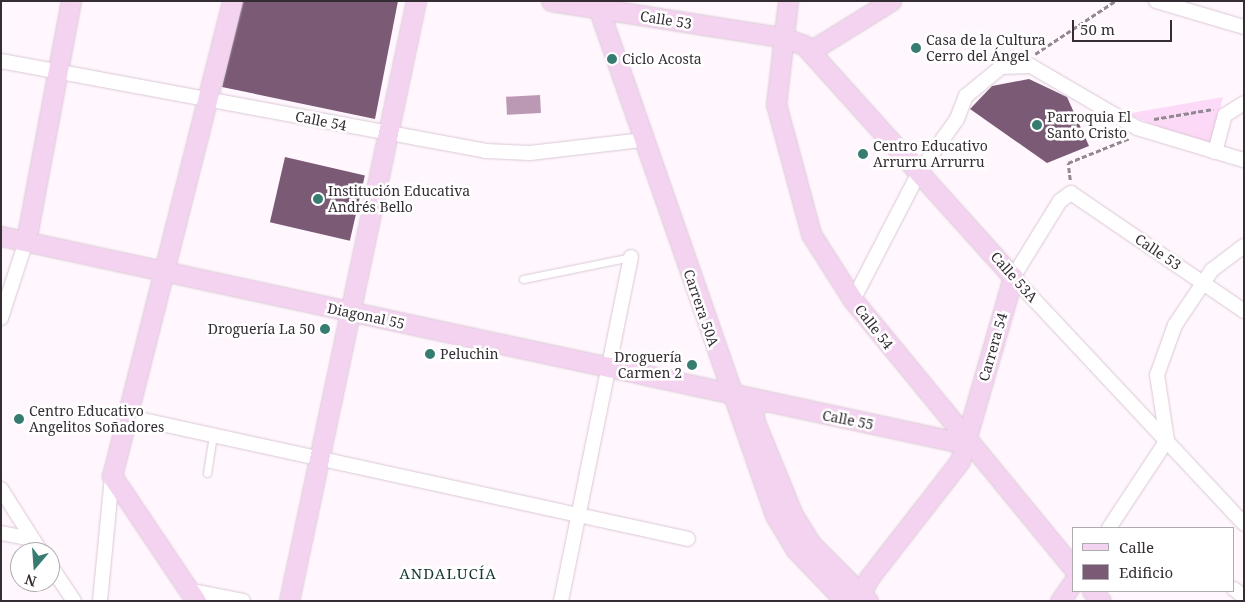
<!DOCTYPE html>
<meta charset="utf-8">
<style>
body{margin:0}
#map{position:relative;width:1245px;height:602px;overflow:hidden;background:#fff7fd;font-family:"Noto Serif",serif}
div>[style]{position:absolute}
.green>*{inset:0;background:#fcd9f6}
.water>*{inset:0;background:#bb98b4;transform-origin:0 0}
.building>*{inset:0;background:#7a5a75;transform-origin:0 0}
.path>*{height:2.5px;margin-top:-1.25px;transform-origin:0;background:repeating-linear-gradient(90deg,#91898f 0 5px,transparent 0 7.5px)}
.roads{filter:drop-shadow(0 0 1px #dac7d6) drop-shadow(0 0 1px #dac7d6)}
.lane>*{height:7px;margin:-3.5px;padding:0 3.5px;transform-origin:3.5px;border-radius:3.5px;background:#fff}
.street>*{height:14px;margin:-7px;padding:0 7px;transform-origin:7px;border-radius:7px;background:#fff}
.secondary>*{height:19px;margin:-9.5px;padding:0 9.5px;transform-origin:9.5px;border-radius:9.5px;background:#f3d3ef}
.dots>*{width:14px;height:14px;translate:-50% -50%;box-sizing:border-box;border:2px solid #fff;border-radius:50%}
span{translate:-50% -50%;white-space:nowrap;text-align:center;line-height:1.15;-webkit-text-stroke:5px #fff;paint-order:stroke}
.street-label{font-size:14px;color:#342d33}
.poi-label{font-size:14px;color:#342d33}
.left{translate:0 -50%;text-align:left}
.right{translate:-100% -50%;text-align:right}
.neighbourhood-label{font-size:15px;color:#163832;letter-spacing:1px}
.frame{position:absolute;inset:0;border:2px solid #342d33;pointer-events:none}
.legend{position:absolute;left:1072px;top:527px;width:162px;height:65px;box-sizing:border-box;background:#fff;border:1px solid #aeabad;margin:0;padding:6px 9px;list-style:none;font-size:15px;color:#342d33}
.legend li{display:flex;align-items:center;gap:10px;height:25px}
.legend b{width:25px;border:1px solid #aeabad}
.north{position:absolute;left:10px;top:542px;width:50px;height:50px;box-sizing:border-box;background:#fff;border:1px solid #aeabad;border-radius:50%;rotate:198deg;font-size:14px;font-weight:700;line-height:20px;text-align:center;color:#342d33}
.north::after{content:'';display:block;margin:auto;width:18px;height:22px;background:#367c71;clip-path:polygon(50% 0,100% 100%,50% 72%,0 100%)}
.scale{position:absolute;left:1072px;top:20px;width:100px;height:22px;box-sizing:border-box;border:2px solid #342d33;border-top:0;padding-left:6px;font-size:15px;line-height:18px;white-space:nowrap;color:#342d33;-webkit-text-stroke:4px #fff;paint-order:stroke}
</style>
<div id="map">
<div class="green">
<i style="clip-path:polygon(1223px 97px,1210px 146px,1126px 114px)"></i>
</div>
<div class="water">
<i style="left:540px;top:95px;width:18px;height:34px;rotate:87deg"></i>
</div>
<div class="building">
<i style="clip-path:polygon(243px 1px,398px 1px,375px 119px,222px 87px)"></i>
<i style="clip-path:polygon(1029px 79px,1067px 97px,1089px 146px,1047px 163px,970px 109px,992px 86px)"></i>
<i style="left:285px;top:157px;width:82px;height:67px;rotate:13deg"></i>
</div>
<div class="path">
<i style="left:1035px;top:54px;width:96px;rotate:-33.5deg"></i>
<i style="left:1154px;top:119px;width:60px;rotate:-9.6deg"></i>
<i style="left:1070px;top:180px;width:17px;rotate:-97deg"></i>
<i style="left:1068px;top:163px;width:67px;rotate:-22deg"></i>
</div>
<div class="roads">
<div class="lane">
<i style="left:523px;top:279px;width:110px;rotate:-11.5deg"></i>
<i style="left:207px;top:473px;width:38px;rotate:-81deg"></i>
</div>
<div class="street">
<i style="left:1156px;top:1px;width:92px;rotate:16.5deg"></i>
<i style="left:1px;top:61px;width:492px;rotate:10.5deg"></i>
<i style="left:485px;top:151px;width:45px;rotate:2.5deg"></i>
<i style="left:530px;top:153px;width:114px;rotate:-6.6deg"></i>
<i style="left:1215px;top:152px;width:38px;rotate:-75deg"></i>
<i style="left:1225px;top:115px;width:22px;rotate:-32deg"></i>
<i style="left:853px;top:300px;width:145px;rotate:-62.6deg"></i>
<i style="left:920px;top:171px;width:64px;rotate:-54.6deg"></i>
<i style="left:957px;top:119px;width:25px;rotate:-69deg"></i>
<i style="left:966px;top:96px;width:45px;rotate:-39.6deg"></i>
<i style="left:1001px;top:67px;width:30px;rotate:-2deg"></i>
<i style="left:1031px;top:66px;width:123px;rotate:30.3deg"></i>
<i style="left:1137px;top:128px;width:112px;rotate:16.7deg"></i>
<i style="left:1244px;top:311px;width:209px;rotate:-145.7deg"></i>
<i style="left:1071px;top:193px;width:14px;rotate:144deg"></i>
<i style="left:1060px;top:201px;width:89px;rotate:121.7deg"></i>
<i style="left:1013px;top:277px;width:338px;rotate:46.9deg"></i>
<i style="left:1px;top:318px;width:81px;rotate:-72deg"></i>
<i style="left:125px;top:416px;width:576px;rotate:12.32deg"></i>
<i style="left:1px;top:489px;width:75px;rotate:57.6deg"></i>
<i style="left:1109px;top:528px;width:105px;rotate:-56.6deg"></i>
<i style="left:1167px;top:440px;width:66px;rotate:-98.7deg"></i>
<i style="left:1157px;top:375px;width:53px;rotate:-70.2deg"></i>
<i style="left:1175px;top:325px;width:66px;rotate:-56.1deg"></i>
<i style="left:1212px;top:270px;width:40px;rotate:-37deg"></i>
<i style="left:1px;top:533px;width:32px;rotate:11deg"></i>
<i style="left:50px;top:565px;width:43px;rotate:56.3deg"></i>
<i style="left:1234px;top:589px;width:13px;rotate:39deg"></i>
<i style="left:188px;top:590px;width:56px;rotate:11.3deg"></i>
<i style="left:100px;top:601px;width:126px;rotate:-84.5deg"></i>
<i style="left:561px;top:601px;width:351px;rotate:-78.5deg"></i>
</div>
<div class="secondary">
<i style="left:551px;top:1px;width:233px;rotate:8.9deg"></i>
<i style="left:781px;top:37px;width:24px;rotate:19deg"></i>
<i style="left:804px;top:45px;width:312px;rotate:48deg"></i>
<i style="left:1013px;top:277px;width:191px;rotate:106.1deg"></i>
<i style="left:960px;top:461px;width:148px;rotate:127.9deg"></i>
<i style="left:869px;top:578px;width:26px;rotate:118deg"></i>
<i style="left:788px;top:1px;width:104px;rotate:96.6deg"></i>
<i style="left:776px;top:104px;width:135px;rotate:74.9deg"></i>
<i style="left:811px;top:234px;width:78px;rotate:57.5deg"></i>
<i style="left:853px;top:300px;width:348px;rotate:50.6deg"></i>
<i style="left:590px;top:5px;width:10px;rotate:29deg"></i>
<i style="left:599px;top:10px;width:535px;rotate:70.79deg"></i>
<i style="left:775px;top:515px;width:41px;rotate:59deg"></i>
<i style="left:796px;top:550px;width:71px;rotate:46.1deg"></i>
<i style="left:812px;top:50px;width:93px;rotate:-31.8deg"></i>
<i style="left:1px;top:236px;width:987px;rotate:12.16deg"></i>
<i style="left:26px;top:241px;width:244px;rotate:-79.4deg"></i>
<i style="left:760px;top:402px;width:11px;rotate:131deg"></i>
<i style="left:753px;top:410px;width:12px;rotate:81deg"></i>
<i style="left:755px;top:422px;width:100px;rotate:67.8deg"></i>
<i style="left:793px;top:515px;width:36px;rotate:58deg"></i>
<i style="left:812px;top:545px;width:79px;rotate:45deg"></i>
<i style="left:1092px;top:591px;width:13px;rotate:48deg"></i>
<i style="left:196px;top:601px;width:151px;rotate:-123.9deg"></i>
<i style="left:112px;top:476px;width:490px;rotate:-75.8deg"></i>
<i style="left:289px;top:601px;width:613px;rotate:-78.05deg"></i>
<i style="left:1060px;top:601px;width:24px;rotate:-55deg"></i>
</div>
</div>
<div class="dots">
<i style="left:916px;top:48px;background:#367c71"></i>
<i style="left:612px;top:59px;background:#367c71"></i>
<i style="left:1037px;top:125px;background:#367c71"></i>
<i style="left:863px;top:154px;background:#367c71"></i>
<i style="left:318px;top:199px;background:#367c71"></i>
<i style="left:325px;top:329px;background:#367c71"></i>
<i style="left:430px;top:354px;background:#367c71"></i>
<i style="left:692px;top:365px;background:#367c71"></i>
<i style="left:19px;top:419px;background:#367c71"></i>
</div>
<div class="street-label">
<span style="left:666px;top:20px;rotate:9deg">Calle 53</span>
<span style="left:321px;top:121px;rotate:11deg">Calle 54</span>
<span style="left:1158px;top:252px;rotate:34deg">Calle 53</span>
<span style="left:1014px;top:277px;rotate:48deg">Calle 53A</span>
<span style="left:701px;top:308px;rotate:71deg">Carrera 50A</span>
<span style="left:366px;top:316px;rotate:12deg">Diagonal 55</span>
<span style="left:874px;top:327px;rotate:52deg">Calle 54</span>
<span style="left:993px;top:347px;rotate:-74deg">Carrera 54</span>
<span style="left:848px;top:420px;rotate:11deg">Calle 55</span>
</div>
<div class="poi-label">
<span class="left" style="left:926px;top:48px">Casa de la Cultura<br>Cerro del Ángel</span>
<span class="left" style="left:622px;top:59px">Ciclo Acosta</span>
<span class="left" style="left:1047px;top:125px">Parroquia El<br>Santo Cristo</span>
<span class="left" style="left:873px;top:154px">Centro Educativo<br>Arrurru Arrurru</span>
<span class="left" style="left:328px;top:199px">Institución Educativa<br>Andrés Bello</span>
<span class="right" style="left:315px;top:329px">Droguería La 50</span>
<span class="left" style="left:440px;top:354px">Peluchin</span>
<span class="right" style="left:682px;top:365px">Droguería<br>Carmen 2</span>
<span class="left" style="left:29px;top:419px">Centro Educativo<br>Angelitos Soñadores</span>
</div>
<div class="neighbourhood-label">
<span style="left:448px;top:574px">ANDALUCÍA</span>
</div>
<div class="frame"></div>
<ul class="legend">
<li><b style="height:6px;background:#f3d3ef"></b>Calle</li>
<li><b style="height:14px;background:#7a5a75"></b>Edificio</li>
</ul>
<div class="north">N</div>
<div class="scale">50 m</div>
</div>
